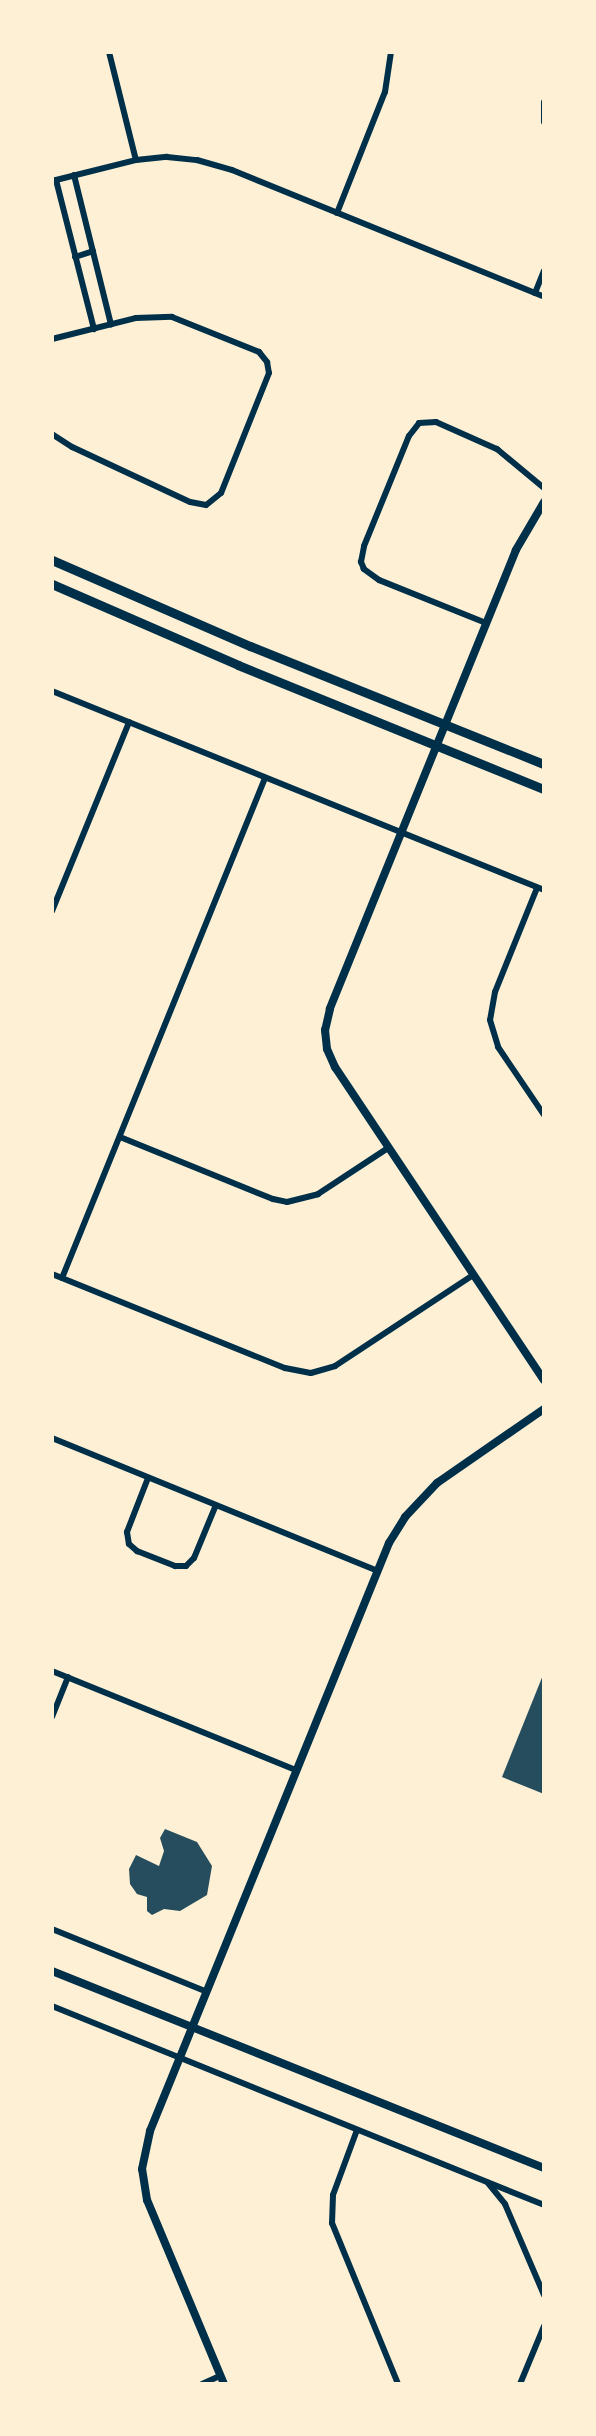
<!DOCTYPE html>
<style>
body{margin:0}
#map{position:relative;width:596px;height:2436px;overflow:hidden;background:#fdf0d5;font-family:Quicksand,sans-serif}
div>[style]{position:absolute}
.building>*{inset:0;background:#264d5e}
.minor>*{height:6px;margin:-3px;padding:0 3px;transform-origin:3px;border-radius:3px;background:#003049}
.tertiary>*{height:8px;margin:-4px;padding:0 4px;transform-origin:4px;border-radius:4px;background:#003049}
.secondary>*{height:9px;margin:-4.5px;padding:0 4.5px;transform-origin:4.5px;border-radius:4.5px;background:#003049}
span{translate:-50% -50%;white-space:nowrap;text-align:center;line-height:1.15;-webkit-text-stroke:6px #fdf0d5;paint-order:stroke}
.frame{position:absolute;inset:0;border:54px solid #fdf0d5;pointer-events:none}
</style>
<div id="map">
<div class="building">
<i style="clip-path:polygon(543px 1675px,544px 1675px,544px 1794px,502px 1777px)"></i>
<i style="clip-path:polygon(165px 1829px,197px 1842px,212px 1866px,207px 1895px,180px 1911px,164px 1909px,152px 1915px,147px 1911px,147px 1897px,137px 1894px,130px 1884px,129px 1869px,136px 1855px,159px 1866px,164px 1851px,160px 1838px)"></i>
</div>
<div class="minor">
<i style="left:109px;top:52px;width:111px;rotate:76deg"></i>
<i style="left:544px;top:102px;width:20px;rotate:90deg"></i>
<i style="left:74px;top:175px;width:154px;rotate:76.1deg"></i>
<i style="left:56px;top:180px;width:154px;rotate:75.7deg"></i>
<i style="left:52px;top:181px;width:87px;rotate:-14deg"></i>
<i style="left:136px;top:160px;width:31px;rotate:-6deg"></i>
<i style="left:167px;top:157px;width:30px;rotate:6deg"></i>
<i style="left:197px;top:160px;width:36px;rotate:16deg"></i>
<i style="left:232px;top:170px;width:337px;rotate:22.1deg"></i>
<i style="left:337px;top:213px;width:130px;rotate:-68.4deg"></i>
<i style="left:385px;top:92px;width:40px;rotate:-81.5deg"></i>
<i style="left:75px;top:257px;width:19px;rotate:-18deg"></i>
<i style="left:535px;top:293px;width:24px;rotate:-68deg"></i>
<i style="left:52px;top:339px;width:87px;rotate:-14deg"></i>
<i style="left:136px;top:318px;width:36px;rotate:-2deg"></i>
<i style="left:172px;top:317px;width:94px;rotate:21.9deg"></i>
<i style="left:259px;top:352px;width:13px;rotate:51deg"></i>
<i style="left:267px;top:362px;width:11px;rotate:80deg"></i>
<i style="left:269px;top:373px;width:129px;rotate:111.8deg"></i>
<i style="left:221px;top:493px;width:19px;rotate:141deg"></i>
<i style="left:206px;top:505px;width:16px;rotate:-169deg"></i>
<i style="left:190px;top:502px;width:130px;rotate:-155deg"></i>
<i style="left:72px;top:447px;width:24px;rotate:-147deg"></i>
<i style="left:486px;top:623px;width:115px;rotate:-158.1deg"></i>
<i style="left:379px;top:580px;width:19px;rotate:-144deg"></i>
<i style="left:364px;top:569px;width:8px;rotate:-113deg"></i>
<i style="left:361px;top:562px;width:16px;rotate:-79deg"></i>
<i style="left:364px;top:546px;width:119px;rotate:-67.8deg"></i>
<i style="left:409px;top:436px;width:16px;rotate:-52deg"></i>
<i style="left:419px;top:423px;width:17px;rotate:-3deg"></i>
<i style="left:436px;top:422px;width:67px;rotate:23.9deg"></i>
<i style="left:497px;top:449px;width:61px;rotate:39.7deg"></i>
<i style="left:52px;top:691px;width:531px;rotate:22.02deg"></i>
<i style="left:537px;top:888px;width:112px;rotate:112deg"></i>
<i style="left:495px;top:992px;width:28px;rotate:100deg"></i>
<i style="left:490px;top:1020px;width:28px;rotate:73deg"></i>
<i style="left:498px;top:1047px;width:82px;rotate:55.9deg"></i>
<i style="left:52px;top:911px;width:204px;rotate:-67.8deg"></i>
<i style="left:120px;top:1137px;width:165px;rotate:22.1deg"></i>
<i style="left:273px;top:1199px;width:14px;rotate:12deg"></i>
<i style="left:287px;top:1202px;width:32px;rotate:-14deg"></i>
<i style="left:318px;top:1194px;width:84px;rotate:-33.3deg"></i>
<i style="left:52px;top:1274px;width:251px;rotate:22deg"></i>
<i style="left:285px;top:1368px;width:26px;rotate:11deg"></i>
<i style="left:311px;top:1373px;width:25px;rotate:-16deg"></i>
<i style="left:335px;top:1366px;width:165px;rotate:-33.4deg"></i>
<i style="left:62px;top:1278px;width:540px;rotate:-67.9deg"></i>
<i style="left:52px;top:1438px;width:350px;rotate:22.2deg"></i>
<i style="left:148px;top:1478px;width:58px;rotate:111.3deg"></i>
<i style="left:127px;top:1532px;width:12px;rotate:81deg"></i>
<i style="left:129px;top:1544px;width:11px;rotate:41deg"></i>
<i style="left:137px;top:1551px;width:41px;rotate:21.5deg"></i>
<i style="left:175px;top:1566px;width:11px"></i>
<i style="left:186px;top:1566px;width:11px;rotate:-45deg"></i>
<i style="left:194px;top:1558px;width:57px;rotate:-67.5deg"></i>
<i style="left:52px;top:1671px;width:263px;rotate:22.1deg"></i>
<i style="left:52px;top:1717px;width:43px;rotate:-68.2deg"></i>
<i style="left:52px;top:1929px;width:165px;rotate:22.1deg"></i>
<i style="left:52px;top:2006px;width:531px;rotate:22.02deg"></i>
<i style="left:357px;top:2130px;width:69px;rotate:110.3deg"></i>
<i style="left:333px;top:2195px;width:28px;rotate:92deg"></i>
<i style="left:332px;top:2223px;width:174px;rotate:67.7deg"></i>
<i style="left:488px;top:2183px;width:27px;rotate:51deg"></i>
<i style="left:505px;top:2204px;width:99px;rotate:66.8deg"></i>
<i style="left:202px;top:2384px;width:20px;rotate:-24deg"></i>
<i style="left:520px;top:2384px;width:63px;rotate:-67.5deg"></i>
</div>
<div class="tertiary">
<i style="left:544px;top:502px;width:56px;rotate:120.3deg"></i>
<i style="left:516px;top:550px;width:495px;rotate:112.1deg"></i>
<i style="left:330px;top:1009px;width:22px;rotate:103deg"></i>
<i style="left:325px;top:1030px;width:19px;rotate:84deg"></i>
<i style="left:327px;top:1049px;width:20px;rotate:66deg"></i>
<i style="left:335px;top:1067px;width:376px;rotate:56.3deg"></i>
<i style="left:52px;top:1971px;width:530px;rotate:21.82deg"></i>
<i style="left:224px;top:2384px;width:199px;rotate:-112.7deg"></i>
<i style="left:147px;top:2200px;width:31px;rotate:-99deg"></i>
<i style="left:142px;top:2169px;width:39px;rotate:-78deg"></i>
<i style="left:150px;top:2131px;width:635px;rotate:-67.88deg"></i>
<i style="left:389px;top:1543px;width:31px;rotate:-58deg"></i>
<i style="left:405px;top:1517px;width:47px;rotate:-46.7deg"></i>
<i style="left:437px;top:1483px;width:130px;rotate:-34.7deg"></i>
</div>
<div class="secondary">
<i style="left:52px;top:560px;width:216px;rotate:23.5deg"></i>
<i style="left:250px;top:646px;width:317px;rotate:21.9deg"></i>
<i style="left:52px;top:584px;width:203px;rotate:23.5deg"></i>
<i style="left:238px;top:665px;width:330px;rotate:22.1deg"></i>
</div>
<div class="frame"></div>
</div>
